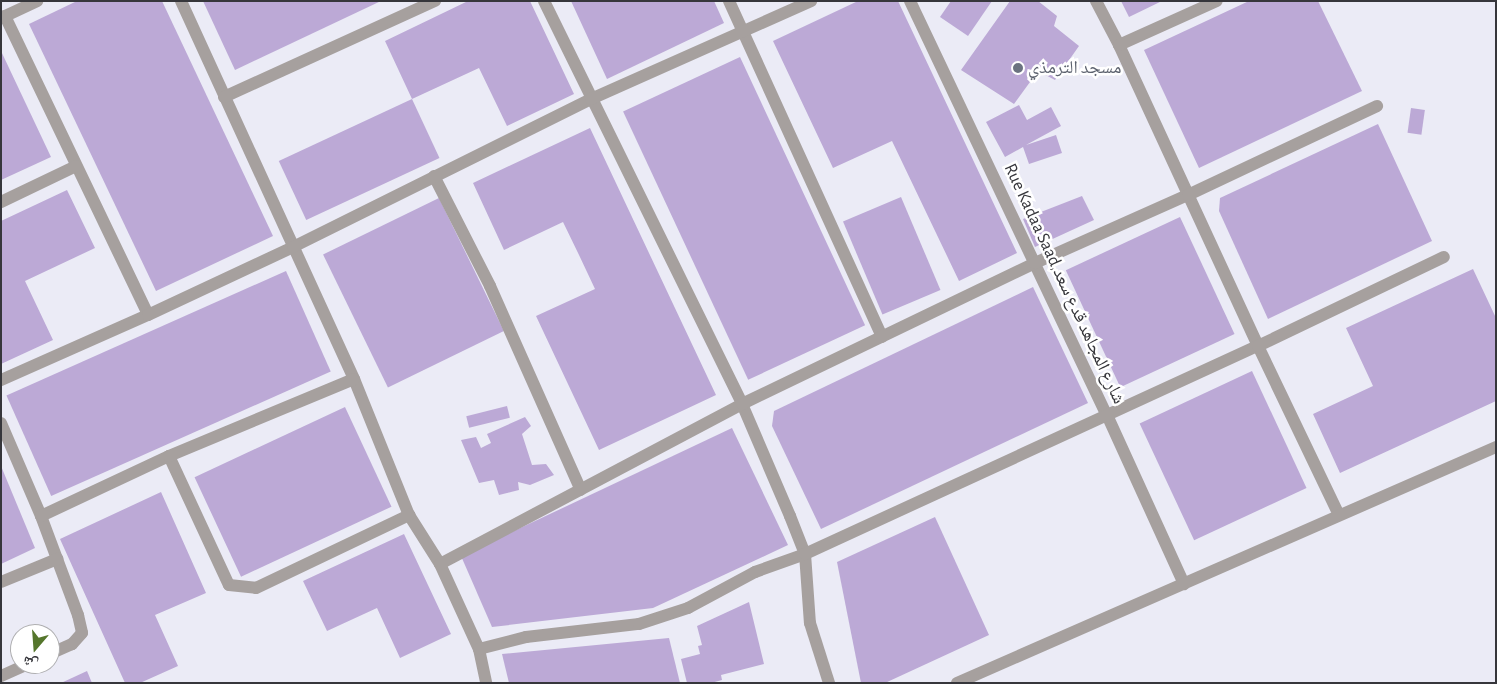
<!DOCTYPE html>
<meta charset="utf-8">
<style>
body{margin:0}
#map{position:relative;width:1497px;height:684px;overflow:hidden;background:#ebebf6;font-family:"Alegreya Sans","Noto Naskh Arabic",sans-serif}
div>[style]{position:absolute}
.building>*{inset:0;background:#bca9d6;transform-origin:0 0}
.street>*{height:12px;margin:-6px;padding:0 6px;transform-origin:6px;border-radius:6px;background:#a6a09e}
.dots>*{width:14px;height:14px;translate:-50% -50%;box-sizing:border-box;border:2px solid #fff;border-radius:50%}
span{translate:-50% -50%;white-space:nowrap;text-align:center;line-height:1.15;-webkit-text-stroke:5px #fff;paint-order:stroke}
.worship-label{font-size:18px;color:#5b616d}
.left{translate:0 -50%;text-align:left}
.street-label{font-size:18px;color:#36363b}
.frame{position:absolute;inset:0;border:2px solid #36363b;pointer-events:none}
.north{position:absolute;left:10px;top:624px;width:50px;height:50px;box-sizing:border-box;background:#fff;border:1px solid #afafb1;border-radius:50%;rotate:198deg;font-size:14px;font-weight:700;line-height:20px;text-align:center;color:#36363b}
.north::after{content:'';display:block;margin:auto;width:18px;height:22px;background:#55762c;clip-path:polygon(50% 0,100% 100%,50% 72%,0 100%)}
</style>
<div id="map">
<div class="building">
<i style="clip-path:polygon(77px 1px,162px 1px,273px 236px,156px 291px,29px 24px)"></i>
<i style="clip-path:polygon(203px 1px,381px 1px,235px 70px)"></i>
<i style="clip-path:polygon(468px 1px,530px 1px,574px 94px,507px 126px,479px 68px,412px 99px,385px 41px)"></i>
<i style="clip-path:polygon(571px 1px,714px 1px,724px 23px,607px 79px)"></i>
<i style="clip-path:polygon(858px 1px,898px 1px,1017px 253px,959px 281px,892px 141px,833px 168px,773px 41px)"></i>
<i style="clip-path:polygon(951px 1px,992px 1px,968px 36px,940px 17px)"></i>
<i style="clip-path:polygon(1010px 1px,1038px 1px,1057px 16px,1054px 26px,1079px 46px,1055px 80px,1038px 71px,1014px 104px,961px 70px)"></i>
<i style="clip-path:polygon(1121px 1px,1162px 1px,1129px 17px)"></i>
<i style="clip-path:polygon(1249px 1px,1318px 1px,1362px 91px,1199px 168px,1144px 50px)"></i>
<i style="clip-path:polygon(1px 51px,51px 157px,1px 180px)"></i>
<i style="left:740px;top:57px;width:296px;height:129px;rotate:65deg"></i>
<i style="left:412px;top:99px;width:65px;height:147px;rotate:65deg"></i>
<i style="clip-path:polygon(1019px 105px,1027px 120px,1051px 107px,1061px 126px,1026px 145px,1056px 135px,1062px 153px,1029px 164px,1023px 147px,1005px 157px,986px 122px)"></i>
<i style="left:1411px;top:108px;width:14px;height:25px;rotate:8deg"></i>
<i style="clip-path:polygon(1378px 124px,1432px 241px,1268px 319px,1219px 211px,1220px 198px)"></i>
<i style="clip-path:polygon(590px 128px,716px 395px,599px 450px,536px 316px,595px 289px,579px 255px,563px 222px,504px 250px,473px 183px)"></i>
<i style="clip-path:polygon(67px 190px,95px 248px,25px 281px,53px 340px,1px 364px,1px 221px)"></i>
<i style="clip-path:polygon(1082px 196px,1094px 220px,1035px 247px,1023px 219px)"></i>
<i style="left:901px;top:197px;width:101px;height:63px;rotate:67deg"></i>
<i style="left:439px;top:198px;width:148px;height:129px;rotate:64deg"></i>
<i style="left:1180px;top:217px;width:129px;height:126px;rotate:65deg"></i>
<i style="clip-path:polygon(1473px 269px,1496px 318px,1496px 401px,1340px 473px,1313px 414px,1373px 386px,1346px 328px)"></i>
<i style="left:286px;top:271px;width:110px;height:306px;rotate:66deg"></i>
<i style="clip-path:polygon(1033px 287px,1088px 403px,821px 529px,772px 426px,774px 411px)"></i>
<i style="left:1252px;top:371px;width:129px;height:124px;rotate:65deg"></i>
<i style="left:507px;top:406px;width:12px;height:42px;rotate:76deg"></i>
<i style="left:345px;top:407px;width:110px;height:166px;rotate:65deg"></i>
<i style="clip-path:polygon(525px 417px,531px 426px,522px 434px,532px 465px,546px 464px,554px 475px,530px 485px,518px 482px,519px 490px,499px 495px,494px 480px,479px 483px,461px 440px,476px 437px,481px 448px,491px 443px,487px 434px)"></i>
<i style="clip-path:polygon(732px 428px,788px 545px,653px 608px,492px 627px,461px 556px)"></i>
<i style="clip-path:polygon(1px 466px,35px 548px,1px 564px)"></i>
<i style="clip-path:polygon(161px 492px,206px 593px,155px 615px,178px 666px,140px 683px,125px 683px,60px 539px)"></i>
<i style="clip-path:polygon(935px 517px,989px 635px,885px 683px,861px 683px,837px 562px)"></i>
<i style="clip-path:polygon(404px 534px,451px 634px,400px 658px,377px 608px,327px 631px,303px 581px)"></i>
<i style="clip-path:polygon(749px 602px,764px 664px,721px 675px,722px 680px,711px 683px,687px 683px,681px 659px,700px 654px,698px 646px,702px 645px,697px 626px)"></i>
<i style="clip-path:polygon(669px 638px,680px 683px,509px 683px,502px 654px)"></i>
<i style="clip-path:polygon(87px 671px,92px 683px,61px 683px)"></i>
</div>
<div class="street">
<i style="left:181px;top:1px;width:416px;rotate:65.4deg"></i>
<i style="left:354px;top:379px;width:147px;rotate:68deg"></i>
<i style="left:409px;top:515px;width:58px;rotate:57.7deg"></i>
<i style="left:440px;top:564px;width:94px;rotate:65.4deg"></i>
<i style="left:479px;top:649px;width:35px;rotate:78deg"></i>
<i style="left:544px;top:1px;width:449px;rotate:63.8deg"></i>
<i style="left:742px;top:404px;width:122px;rotate:66.8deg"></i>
<i style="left:790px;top:516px;width:41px;rotate:68.5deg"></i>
<i style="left:805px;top:554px;width:69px;rotate:85.9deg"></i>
<i style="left:810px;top:623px;width:63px;rotate:72.4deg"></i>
<i style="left:729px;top:1px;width:369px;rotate:65.5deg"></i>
<i style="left:910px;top:1px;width:458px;rotate:64.6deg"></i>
<i style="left:1107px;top:415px;width:186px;rotate:65.5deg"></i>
<i style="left:1096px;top:1px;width:50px;rotate:62.4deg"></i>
<i style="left:1119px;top:45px;width:332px;rotate:65.2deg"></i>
<i style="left:1258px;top:346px;width:187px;rotate:64.4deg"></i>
<i style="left:5px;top:16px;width:331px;rotate:64.4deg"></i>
<i style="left:1px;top:18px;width:40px;rotate:-25deg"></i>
<i style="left:1119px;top:45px;width:107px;rotate:-24.2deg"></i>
<i style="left:224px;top:97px;width:232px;rotate:-24.5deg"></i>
<i style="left:434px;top:176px;width:123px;rotate:63deg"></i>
<i style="left:490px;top:286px;width:223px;rotate:66deg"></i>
<i style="left:1px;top:202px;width:83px;rotate:-25.6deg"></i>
<i style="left:1px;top:380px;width:161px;rotate:-23.9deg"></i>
<i style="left:148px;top:315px;width:160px;rotate:-25.1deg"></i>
<i style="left:293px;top:247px;width:333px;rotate:-26.4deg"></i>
<i style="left:591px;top:99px;width:241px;rotate:-24deg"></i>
<i style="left:1px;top:423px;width:101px;rotate:66.7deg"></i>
<i style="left:41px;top:516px;width:106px;rotate:69.5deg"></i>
<i style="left:78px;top:615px;width:18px;rotate:77deg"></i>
<i style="left:82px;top:633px;width:15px;rotate:132deg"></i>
<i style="left:72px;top:644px;width:24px;rotate:156deg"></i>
<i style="left:169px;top:456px;width:142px;rotate:65.1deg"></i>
<i style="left:229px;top:585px;width:27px;rotate:6deg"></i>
<i style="left:256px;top:588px;width:170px;rotate:-25.5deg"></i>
<i style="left:41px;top:516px;width:141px;rotate:-25.1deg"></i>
<i style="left:169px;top:456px;width:200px;rotate:-22.6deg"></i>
<i style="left:440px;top:564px;width:342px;rotate:-27.9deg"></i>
<i style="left:742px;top:404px;width:325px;rotate:-25.7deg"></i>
<i style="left:1035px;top:263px;width:167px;rotate:-24deg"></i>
<i style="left:1188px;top:195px;width:209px;rotate:-25.2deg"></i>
<i style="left:1px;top:582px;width:61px;rotate:-22.3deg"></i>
<i style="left:479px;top:649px;width:49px;rotate:-14.3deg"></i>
<i style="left:526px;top:637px;width:114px;rotate:-6.6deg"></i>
<i style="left:639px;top:624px;width:52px;rotate:-18.1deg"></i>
<i style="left:688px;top:608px;width:76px;rotate:-28.2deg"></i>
<i style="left:755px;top:572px;width:53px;rotate:-19.8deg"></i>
<i style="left:805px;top:554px;width:498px;rotate:-24.7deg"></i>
<i style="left:1258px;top:346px;width:206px;rotate:-25.6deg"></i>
<i style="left:1px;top:676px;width:30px;rotate:-24deg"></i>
<i style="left:957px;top:683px;width:588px;rotate:-23.65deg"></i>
</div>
<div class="dots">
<i style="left:1018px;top:68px;background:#6b7280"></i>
</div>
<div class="worship-label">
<span class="left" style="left:1028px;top:68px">مسجد الترمذي</span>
</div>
<div class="street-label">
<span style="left:1064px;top:284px;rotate:65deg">Rue Kadaa Saad,شارع المجاهد قدع سعد</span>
</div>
<div class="frame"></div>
<div class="north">ش</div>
</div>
